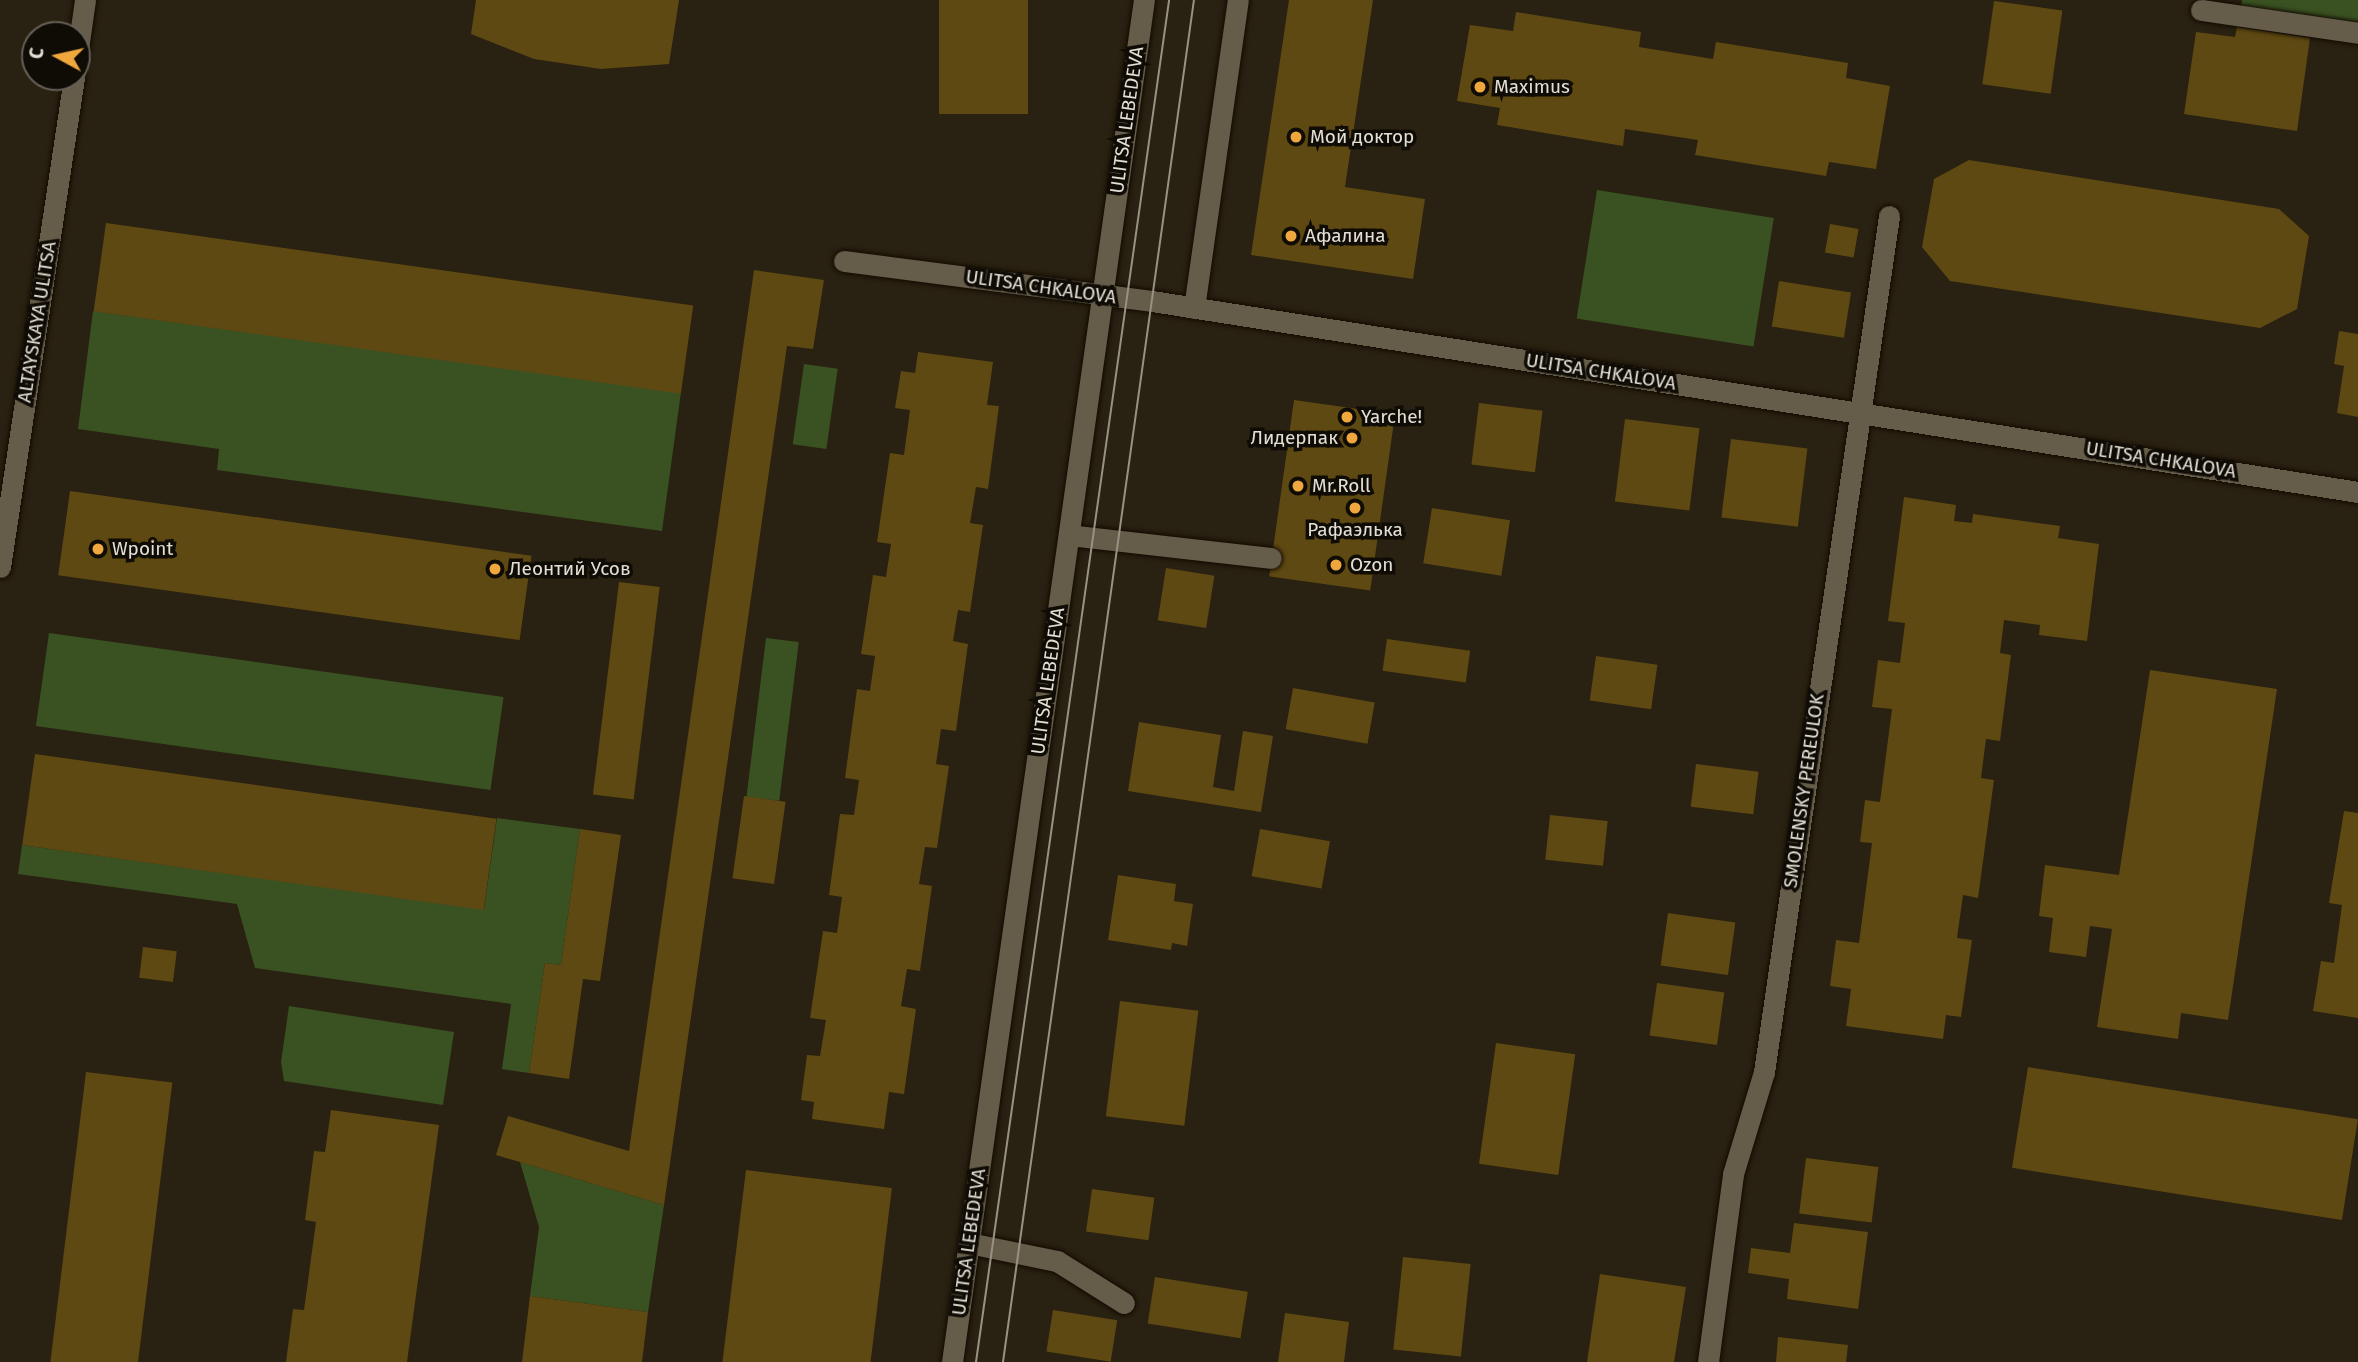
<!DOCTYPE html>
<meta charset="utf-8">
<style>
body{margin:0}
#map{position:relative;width:2358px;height:1362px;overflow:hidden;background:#292111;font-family:"Fira Sans",sans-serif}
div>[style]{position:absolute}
.green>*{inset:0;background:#3a5222;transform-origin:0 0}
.building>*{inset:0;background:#5f4912;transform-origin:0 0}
.roads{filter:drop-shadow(0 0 2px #120b00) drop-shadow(0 0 2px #120b00)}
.minor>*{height:21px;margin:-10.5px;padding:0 10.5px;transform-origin:10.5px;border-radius:10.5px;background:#655c4a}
.tram>*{height:2px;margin:-1px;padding:0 1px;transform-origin:1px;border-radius:1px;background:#989285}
.dots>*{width:19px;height:19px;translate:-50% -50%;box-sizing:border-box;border:4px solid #0f0b05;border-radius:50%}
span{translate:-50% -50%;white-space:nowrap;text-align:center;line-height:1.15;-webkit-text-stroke:7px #0f0b05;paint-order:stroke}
.poi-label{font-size:19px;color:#e4dfd4}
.left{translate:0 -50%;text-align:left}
.right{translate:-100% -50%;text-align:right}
.street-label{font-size:19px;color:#e4dfd4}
.north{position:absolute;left:21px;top:21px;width:70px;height:70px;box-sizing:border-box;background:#0f0b05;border:2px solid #646058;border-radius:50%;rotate:278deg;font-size:19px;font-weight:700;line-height:28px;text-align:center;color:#e4dfd4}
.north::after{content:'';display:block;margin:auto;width:24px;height:32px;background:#f0a73e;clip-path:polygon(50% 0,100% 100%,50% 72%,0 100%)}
</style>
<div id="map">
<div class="green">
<i style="clip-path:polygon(2242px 0,2358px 0,2358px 27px,2241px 9px)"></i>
<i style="left:1597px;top:190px;width:179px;height:130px;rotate:9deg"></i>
<i style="clip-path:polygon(93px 311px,681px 392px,662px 531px,217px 470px,219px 449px,78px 429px)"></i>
<i style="left:804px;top:364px;width:34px;height:81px;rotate:8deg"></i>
<i style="left:49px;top:633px;width:459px;height:94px;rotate:8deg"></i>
<i style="left:766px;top:638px;width:33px;height:160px;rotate:7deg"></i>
<i style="clip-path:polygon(497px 818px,580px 829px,561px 965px,545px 963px,529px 1073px,502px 1069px,511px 1004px,255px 968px,237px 904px,18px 874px,22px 845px,484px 909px)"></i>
<i style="clip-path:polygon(289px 1006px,454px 1032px,443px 1105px,284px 1081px,281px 1062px)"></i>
<i style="clip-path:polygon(520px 1162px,664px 1205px,648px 1312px,530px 1296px,539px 1227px)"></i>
</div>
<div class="building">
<i style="clip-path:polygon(476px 0,679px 0,669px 64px,601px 69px,534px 59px,471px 34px)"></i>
<i style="left:939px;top:0;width:89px;height:114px"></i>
<i style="clip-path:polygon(1289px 0,1373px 0,1345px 187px,1425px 199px,1413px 279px,1251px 255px)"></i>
<i style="left:1994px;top:1px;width:69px;height:84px;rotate:8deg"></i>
<i style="clip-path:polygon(1516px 12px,1641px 32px,1639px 47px,1713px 59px,1716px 42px,1848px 63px,1846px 78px,1890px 86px,1876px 169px,1829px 162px,1826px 176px,1695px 155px,1698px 140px,1625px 129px,1623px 146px,1497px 125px,1500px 108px,1457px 101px,1470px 25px,1513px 31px)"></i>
<i style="clip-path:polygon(2237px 27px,2310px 38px,2297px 131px,2184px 114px,2196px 32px,2235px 37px)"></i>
<i style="clip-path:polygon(1969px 160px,2279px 209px,2309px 236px,2297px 309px,2260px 328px,1950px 281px,1922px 247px,1934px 179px)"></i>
<i style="left:106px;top:223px;width:593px;height:89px;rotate:8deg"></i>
<i style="left:1830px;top:224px;width:29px;height:29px;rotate:10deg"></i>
<i style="clip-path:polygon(754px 270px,824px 280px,813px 349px,787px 346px,664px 1205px,496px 1155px,508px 1116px,629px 1151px)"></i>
<i style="left:1779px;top:281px;width:73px;height:46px;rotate:9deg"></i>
<i style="clip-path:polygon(2339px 331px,2358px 334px,2358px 417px,2337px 413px,2344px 366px,2334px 364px)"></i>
<i style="clip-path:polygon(918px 352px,993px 362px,987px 405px,999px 406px,988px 489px,976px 487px,970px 523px,983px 525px,970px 612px,958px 610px,953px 641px,968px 644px,956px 731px,941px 729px,936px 764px,949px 766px,937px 848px,925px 847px,919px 884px,932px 886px,920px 971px,907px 969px,901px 1006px,916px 1009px,904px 1094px,889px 1092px,884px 1129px,812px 1119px,814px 1102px,801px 1100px,807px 1055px,820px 1056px,826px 1020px,810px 1018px,823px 931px,837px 933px,842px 897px,829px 895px,840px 814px,854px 815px,859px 780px,845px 778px,857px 689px,870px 691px,875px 656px,861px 654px,873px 575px,886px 577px,891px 544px,877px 542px,890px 453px,904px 455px,910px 410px,895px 408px,901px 371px,915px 373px)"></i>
<i style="left:1294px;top:400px;width:102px;height:178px;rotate:8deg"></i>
<i style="left:1479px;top:403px;width:64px;height:62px;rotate:7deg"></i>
<i style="left:1625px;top:419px;width:75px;height:83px;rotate:7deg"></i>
<i style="left:1731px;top:439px;width:77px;height:79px;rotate:7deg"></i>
<i style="left:70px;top:491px;width:466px;height:85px;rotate:8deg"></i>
<i style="clip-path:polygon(1904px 497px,1956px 505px,1954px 521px,1972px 523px,1973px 514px,2060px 526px,2058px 538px,2099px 544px,2087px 641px,2039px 635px,2040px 625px,2004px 620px,2000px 653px,2011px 655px,2000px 741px,1986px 739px,1981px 778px,1994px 780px,1978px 898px,1963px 895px,1957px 938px,1972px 940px,1961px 1017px,1946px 1015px,1943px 1039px,1846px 1026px,1851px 989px,1830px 986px,1836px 940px,1859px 943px,1872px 843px,1860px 842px,1865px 800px,1880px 802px,1892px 709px,1872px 707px,1878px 660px,1900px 663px,1905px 623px,1888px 621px)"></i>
<i style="left:1432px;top:508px;width:79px;height:56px;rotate:9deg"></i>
<i style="left:1166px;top:568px;width:49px;height:53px;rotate:9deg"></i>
<i style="left:619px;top:582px;width:41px;height:214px;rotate:7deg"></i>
<i style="left:1387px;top:639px;width:84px;height:32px;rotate:8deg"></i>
<i style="left:1596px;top:656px;width:62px;height:45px;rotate:8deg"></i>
<i style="clip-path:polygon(2150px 670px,2277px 689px,2228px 1020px,2181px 1013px,2178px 1039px,2097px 1027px,2112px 929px,2090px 926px,2086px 957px,2049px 952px,2053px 918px,2039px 916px,2045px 865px,2119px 875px)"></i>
<i style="left:1293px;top:688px;width:83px;height:42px;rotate:10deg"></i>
<i style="clip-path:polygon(1139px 722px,1221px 735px,1213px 787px,1234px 791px,1243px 731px,1273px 736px,1261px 812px,1128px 791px)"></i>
<i style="left:35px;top:754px;width:466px;height:92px;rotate:8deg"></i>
<i style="left:1696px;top:764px;width:63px;height:43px;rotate:7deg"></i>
<i style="left:744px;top:796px;width:42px;height:83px;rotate:8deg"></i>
<i style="clip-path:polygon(2344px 811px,2358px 813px,2358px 1018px,2313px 1011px,2321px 961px,2334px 963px,2342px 905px,2329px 903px)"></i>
<i style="left:1550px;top:815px;width:58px;height:45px;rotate:6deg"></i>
<i style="clip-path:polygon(580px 829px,621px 835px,600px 981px,583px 979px,569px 1079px,529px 1073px,545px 963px,561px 965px)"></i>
<i style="left:1260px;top:829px;width:71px;height:48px;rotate:10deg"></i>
<i style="clip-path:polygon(1118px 875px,1176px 884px,1174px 901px,1193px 904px,1187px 946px,1172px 943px,1171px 950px,1108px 940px)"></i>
<i style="left:1668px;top:913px;width:68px;height:53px;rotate:8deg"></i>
<i style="left:143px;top:947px;width:34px;height:31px;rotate:7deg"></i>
<i style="left:1657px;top:983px;width:68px;height:53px;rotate:8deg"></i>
<i style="left:1120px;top:1001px;width:79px;height:116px;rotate:7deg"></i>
<i style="left:1496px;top:1043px;width:80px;height:122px;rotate:8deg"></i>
<i style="left:2028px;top:1067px;width:334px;height:102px;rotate:9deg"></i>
<i style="left:86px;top:1072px;width:87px;height:292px;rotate:7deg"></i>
<i style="clip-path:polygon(331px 1110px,439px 1125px,407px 1362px,286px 1362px,293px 1309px,304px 1310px,316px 1222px,305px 1220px,314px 1151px,325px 1152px)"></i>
<i style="left:1806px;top:1158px;width:73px;height:56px;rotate:7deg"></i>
<i style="left:746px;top:1170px;width:147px;height:194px;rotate:7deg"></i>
<i style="left:1092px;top:1189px;width:63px;height:43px;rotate:8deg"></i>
<i style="clip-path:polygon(1794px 1223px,1868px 1232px,1858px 1309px,1787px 1299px,1789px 1279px,1748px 1273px,1751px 1248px,1790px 1253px)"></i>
<i style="left:1403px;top:1257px;width:68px;height:93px;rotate:6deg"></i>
<i style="clip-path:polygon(1600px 1274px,1686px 1287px,1674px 1362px,1587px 1362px)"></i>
<i style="left:1155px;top:1277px;width:94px;height:47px;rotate:9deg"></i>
<i style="clip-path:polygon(530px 1296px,648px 1312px,642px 1362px,522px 1362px)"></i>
<i style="left:1053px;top:1310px;width:65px;height:42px;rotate:9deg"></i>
<i style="clip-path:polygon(1285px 1313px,1349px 1322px,1344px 1362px,1278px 1362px)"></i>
<i style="clip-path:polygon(1778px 1337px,1848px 1345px,1846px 1362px,1776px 1362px)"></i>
</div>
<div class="roads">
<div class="minor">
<i style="left:2201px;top:10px;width:159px;rotate:8.3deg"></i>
<i style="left:77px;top:56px;width:57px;rotate:-81.9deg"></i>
<i style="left:844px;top:261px;width:311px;rotate:7.4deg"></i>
<i style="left:1152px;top:301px;width:1221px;rotate:9deg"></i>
<i style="left:1194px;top:308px;width:311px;rotate:-81.9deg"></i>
<i style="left:1069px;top:535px;width:203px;rotate:6.5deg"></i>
<i style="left:0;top:567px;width:496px;rotate:-81.4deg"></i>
<i style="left:969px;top:1243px;width:90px;rotate:11.6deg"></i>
<i style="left:1057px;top:1261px;width:79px;rotate:32.1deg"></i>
<i style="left:952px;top:1362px;width:1375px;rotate:-81.98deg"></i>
<i style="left:1708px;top:1362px;width:190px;rotate:-82.4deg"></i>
<i style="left:1733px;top:1174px;width:107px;rotate:-73.1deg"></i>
<i style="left:1764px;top:1072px;width:865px;rotate:-81.69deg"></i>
</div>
</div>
<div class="tram">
<i style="left:976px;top:1362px;width:1376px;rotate:-81.93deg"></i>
<i style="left:1003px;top:1362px;width:1375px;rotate:-82.02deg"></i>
</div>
<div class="dots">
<i style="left:1480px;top:87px;background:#f0a73e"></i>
<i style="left:1296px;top:137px;background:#f0a73e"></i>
<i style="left:1291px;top:236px;background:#f0a73e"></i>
<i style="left:1347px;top:417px;background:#f0a73e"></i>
<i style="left:1352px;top:438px;background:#f0a73e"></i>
<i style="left:1298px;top:486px;background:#f0a73e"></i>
<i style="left:1355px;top:508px;background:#f0a73e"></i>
<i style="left:98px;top:549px;background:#f0a73e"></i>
<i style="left:1336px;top:565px;background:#f0a73e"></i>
<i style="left:495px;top:569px;background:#f0a73e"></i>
</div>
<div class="poi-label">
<span class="left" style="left:1494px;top:87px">Maximus</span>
<span class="left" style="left:1310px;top:137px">Мой доктор</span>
<span class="left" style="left:1305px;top:236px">Афалина</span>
<span class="left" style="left:1361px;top:417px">Yarche!</span>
<span class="right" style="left:1338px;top:438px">Лидерпак</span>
<span class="left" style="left:1312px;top:486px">Mr.Roll</span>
<span style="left:1355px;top:530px">Рафаэлька</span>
<span class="left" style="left:112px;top:549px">Wpoint</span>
<span class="left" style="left:1350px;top:565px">Ozon</span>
<span class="left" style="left:509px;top:569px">Леонтий Усов</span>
</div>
<div class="street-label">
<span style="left:1127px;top:120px;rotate:-82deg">ULITSA LEBEDEVA</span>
<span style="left:1041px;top:287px;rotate:8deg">ULITSA CHKALOVA</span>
<span style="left:37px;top:322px;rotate:-81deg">ALTAYSKAYA ULITSA</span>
<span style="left:1601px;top:372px;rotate:9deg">ULITSA CHKALOVA</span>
<span style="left:2161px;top:460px;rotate:9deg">ULITSA CHKALOVA</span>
<span style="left:1048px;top:681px;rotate:-82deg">ULITSA LEBEDEVA</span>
<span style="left:1804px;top:791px;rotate:-82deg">SMOLENSKY PEREULOK</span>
<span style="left:969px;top:1242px;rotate:-82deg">ULITSA LEBEDEVA</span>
</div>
<div class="north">С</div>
</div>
